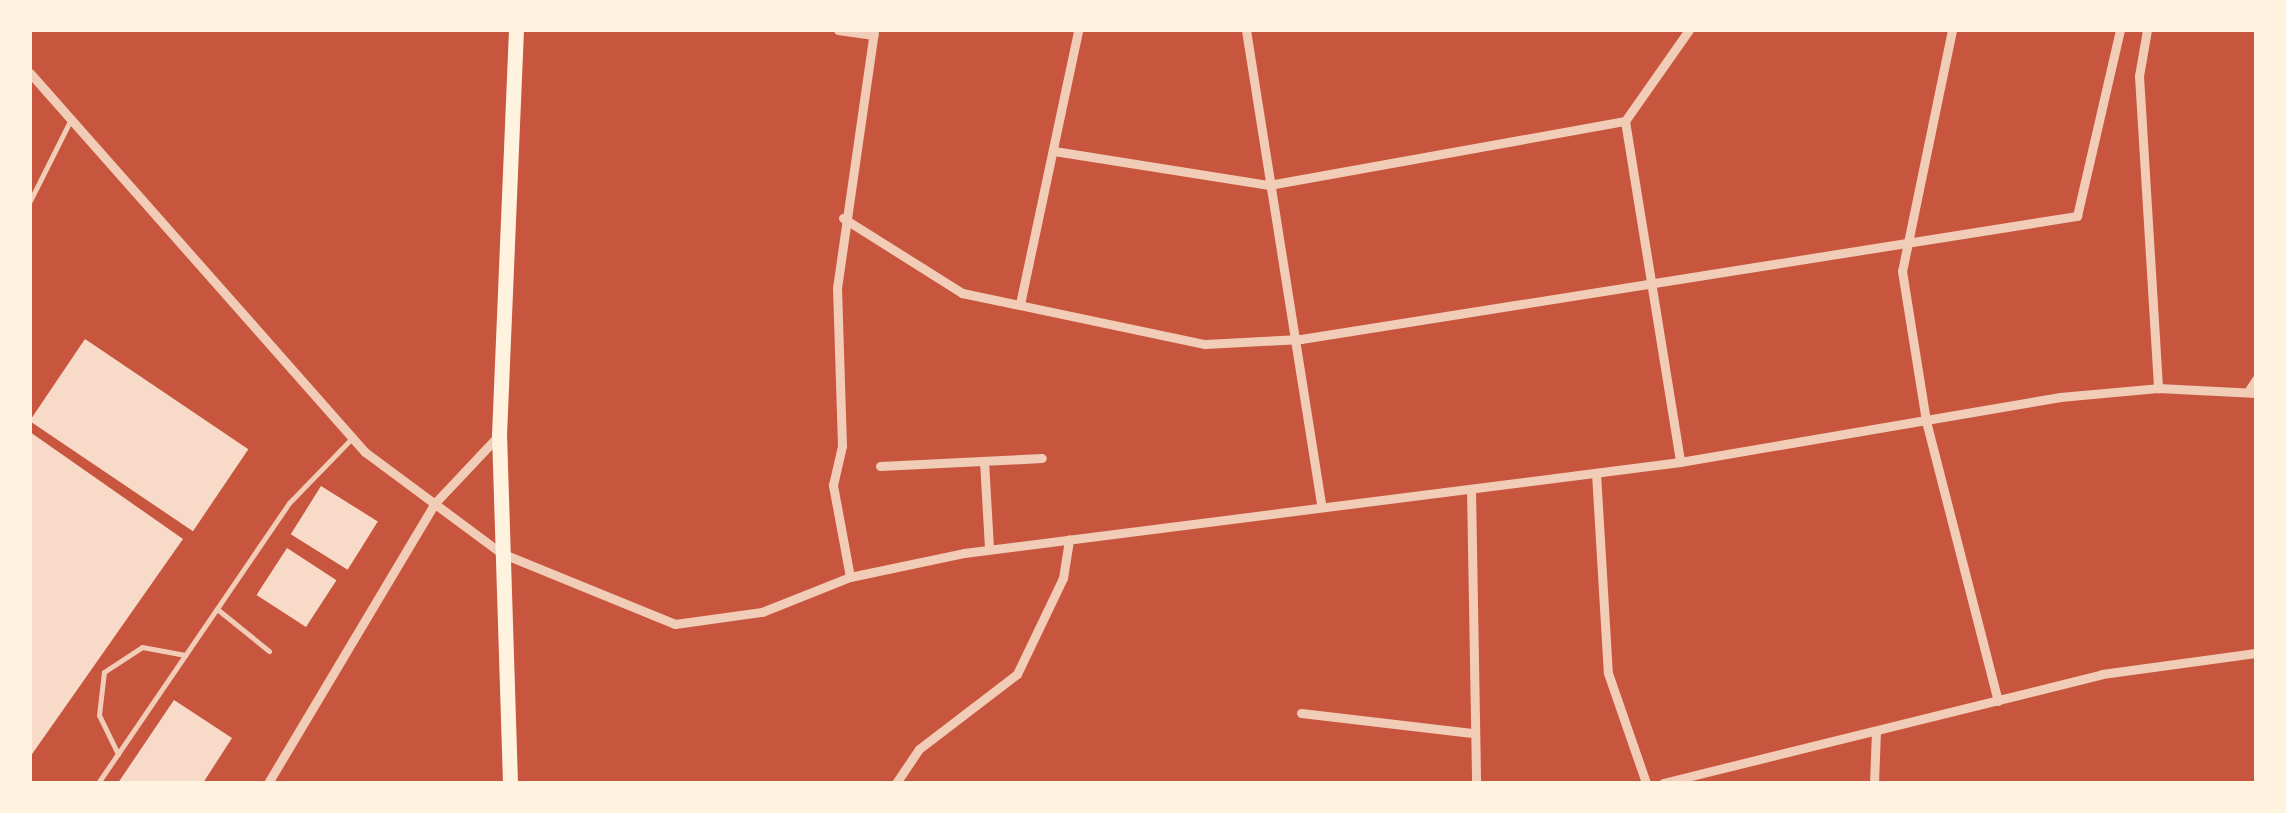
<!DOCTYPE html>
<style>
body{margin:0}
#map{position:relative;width:2286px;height:813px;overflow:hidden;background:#c8553d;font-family:Signika,sans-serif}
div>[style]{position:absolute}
.building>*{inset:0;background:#f7dbc8;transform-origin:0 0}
.service>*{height:5px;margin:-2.5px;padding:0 2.5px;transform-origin:2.5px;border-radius:2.5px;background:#f1ccb7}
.minor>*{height:9px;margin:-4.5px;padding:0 4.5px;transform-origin:4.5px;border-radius:4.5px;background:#f1ccb7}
.trunk>*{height:15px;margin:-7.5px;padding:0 7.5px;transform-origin:7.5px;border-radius:7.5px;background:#fff3e0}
span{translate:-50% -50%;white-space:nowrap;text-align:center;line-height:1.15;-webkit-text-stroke:9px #fff3e0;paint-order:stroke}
.frame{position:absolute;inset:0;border:32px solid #fff3e0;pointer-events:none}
</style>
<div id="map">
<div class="building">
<i style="left:85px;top:339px;width:197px;height:99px;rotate:34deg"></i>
<i style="clip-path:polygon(30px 432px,183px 539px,30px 757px)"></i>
<i style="left:321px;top:486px;width:67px;height:57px;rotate:32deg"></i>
<i style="left:287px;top:548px;width:59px;height:56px;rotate:33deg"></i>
<i style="clip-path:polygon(174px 700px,232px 738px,203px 783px,118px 783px)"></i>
</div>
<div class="service">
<i style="left:30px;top:201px;width:89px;rotate:-63.4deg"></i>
<i style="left:217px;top:609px;width:67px;rotate:38.9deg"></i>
<i style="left:118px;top:754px;width:43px;rotate:-116deg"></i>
<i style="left:99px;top:715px;width:43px;rotate:-83.4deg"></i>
<i style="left:104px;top:672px;width:45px;rotate:-33.3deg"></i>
<i style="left:142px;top:647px;width:44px;rotate:10.5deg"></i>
<i style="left:98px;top:783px;width:339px;rotate:-55.7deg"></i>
<i style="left:289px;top:503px;width:91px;rotate:-45.9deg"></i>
</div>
<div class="minor">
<i style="left:838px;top:30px;width:36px;rotate:8deg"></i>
<i style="left:1246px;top:30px;width:481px;rotate:81deg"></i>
<i style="left:1952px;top:30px;width:246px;rotate:101.7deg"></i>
<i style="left:1902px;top:271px;width:152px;rotate:80.9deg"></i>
<i style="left:1926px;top:421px;width:289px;rotate:75.6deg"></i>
<i style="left:2147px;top:30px;width:47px;rotate:99.9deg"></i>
<i style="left:2139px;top:76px;width:313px;rotate:86.5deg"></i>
<i style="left:30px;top:73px;width:506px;rotate:48.53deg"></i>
<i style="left:365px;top:452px;width:169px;rotate:36.6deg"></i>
<i style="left:501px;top:553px;width:188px;rotate:22.2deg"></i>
<i style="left:675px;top:624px;width:88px;rotate:-7.9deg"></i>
<i style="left:762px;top:612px;width:95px;rotate:-21.7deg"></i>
<i style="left:850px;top:577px;width:116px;rotate:-11.9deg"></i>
<i style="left:964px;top:553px;width:722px;rotate:-7.24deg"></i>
<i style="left:1680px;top:462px;width:386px;rotate:-9.7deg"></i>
<i style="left:2060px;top:397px;width:98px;rotate:-5.2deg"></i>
<i style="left:2158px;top:388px;width:98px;rotate:2.9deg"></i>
<i style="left:1625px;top:121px;width:345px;rotate:80.8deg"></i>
<i style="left:1625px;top:121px;width:111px;rotate:-54.9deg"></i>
<i style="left:1054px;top:151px;width:218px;rotate:9deg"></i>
<i style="left:1269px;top:185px;width:362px;rotate:-10.2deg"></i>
<i style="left:843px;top:218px;width:141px;rotate:32.2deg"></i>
<i style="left:962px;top:293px;width:248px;rotate:11.9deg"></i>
<i style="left:1205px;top:344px;width:96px;rotate:-3deg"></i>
<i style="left:1301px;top:339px;width:786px;rotate:-9.01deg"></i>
<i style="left:2077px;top:216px;width:191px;rotate:-77deg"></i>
<i style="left:1020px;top:304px;width:280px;rotate:-78deg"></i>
<i style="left:2248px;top:392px;width:15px;rotate:-58deg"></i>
<i style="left:984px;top:461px;width:88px;rotate:86.7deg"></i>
<i style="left:880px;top:466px;width:162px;rotate:-2.8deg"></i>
<i style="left:1596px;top:473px;width:200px;rotate:86.6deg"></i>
<i style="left:1608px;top:673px;width:116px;rotate:70.9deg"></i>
<i style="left:1471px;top:489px;width:294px;rotate:89deg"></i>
<i style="left:850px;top:577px;width:94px;rotate:-100.5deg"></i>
<i style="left:833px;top:485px;width:40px;rotate:-77deg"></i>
<i style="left:842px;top:446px;width:158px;rotate:-91.8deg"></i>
<i style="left:837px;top:288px;width:261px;rotate:-81.8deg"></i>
<i style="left:1301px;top:713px;width:170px;rotate:6.7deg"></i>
<i style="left:268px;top:783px;width:325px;rotate:-59.2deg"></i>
<i style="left:434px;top:504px;width:93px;rotate:-46.7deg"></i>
<i style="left:896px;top:783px;width:41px;rotate:-55.9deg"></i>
<i style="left:919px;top:749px;width:123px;rotate:-37.4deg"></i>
<i style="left:1017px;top:674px;width:106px;rotate:-64.4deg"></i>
<i style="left:1063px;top:578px;width:39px;rotate:-81deg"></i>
<i style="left:1663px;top:783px;width:452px;rotate:-13.9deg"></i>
<i style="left:2102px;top:674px;width:155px;rotate:-7.8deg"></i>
<i style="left:1874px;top:783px;width:52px;rotate:-87.8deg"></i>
</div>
<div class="trunk">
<i style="left:510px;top:783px;width:348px;rotate:-91.8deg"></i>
<i style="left:499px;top:435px;width:405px;rotate:-87.6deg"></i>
</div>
<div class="frame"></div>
</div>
